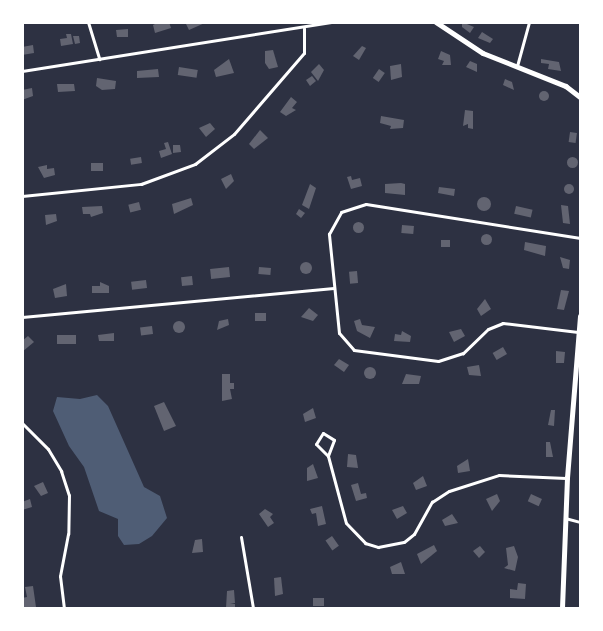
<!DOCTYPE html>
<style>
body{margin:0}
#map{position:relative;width:603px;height:631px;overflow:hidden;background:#2d3142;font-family:Lora,serif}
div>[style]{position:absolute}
.water>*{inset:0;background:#4f5d75}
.building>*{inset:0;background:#626471;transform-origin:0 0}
.round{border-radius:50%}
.minor>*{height:3px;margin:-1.5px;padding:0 1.5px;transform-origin:1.5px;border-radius:1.5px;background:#fff}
.tertiary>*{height:4.5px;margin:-2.25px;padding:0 2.25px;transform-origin:2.25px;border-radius:2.25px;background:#fff}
span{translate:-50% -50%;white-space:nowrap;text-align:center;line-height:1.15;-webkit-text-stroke:4.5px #fff;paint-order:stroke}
.frame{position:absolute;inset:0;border:24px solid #fff;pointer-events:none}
</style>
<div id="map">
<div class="water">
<i style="clip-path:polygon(97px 395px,108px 406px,144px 487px,160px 496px,167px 518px,152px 536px,139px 544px,124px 545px,118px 536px,118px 519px,99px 511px,84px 467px,69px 446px,53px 411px,57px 397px,80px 399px)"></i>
</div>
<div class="building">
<i style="clip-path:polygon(159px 22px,169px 22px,171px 28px,155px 33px,153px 25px)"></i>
<i style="clip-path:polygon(185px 22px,207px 22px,189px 30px)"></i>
<i style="clip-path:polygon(462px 22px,474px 27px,470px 33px,462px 27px)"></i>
<i style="clip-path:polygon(128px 29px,128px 37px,117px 37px,116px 30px)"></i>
<i style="clip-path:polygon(482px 32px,493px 39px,490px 43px,478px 38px)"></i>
<i style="clip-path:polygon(66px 34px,71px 34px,73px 44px,61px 46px,60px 39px,67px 38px)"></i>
<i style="clip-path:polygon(73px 36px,79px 36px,80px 43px,75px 44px)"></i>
<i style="clip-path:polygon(33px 45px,34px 53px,22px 55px,22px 47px)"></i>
<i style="clip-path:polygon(362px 46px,366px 48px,359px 60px,353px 56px)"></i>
<i style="clip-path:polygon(273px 50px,278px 67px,269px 69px,265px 63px,265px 51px)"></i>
<i style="clip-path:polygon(441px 51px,450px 55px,451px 65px,442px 65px,444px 61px,438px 59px)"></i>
<i style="clip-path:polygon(229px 59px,234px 73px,216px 77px,214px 70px)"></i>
<i style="clip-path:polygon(541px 59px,559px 62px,561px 71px,548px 69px,549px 64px,541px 63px)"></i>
<i style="clip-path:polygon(470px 61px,477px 64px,477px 72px,466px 67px)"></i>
<i style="clip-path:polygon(319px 64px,324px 70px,318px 81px,311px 72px)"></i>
<i style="clip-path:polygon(401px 64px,402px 77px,391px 80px,390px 66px)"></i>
<i style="left:179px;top:67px;width:19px;height:8px;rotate:9deg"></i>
<i style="clip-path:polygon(158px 69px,159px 77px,137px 78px,137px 71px)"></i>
<i style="left:379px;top:69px;width:7px;height:11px;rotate:34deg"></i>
<i style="clip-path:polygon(312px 76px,316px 81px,310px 86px,306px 80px)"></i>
<i style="clip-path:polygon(97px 78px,116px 81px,115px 89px,102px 90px,96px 86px)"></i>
<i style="clip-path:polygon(505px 79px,512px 82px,514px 90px,503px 85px)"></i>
<i style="clip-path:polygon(57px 84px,74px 84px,75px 91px,58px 92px)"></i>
<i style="clip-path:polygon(32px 88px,33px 96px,22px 100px,22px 90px)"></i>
<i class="round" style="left:539px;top:91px;width:10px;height:10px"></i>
<i style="clip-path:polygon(291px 97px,297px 102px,292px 108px,296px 110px,286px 116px,280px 112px)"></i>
<i style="clip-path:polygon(465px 110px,473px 111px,473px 129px,468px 128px,468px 124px,463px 126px)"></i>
<i style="clip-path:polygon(381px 116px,404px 120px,403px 128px,390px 129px,391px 126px,380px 123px)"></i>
<i style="clip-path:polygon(210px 123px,215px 129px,206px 137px,199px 128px)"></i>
<i style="clip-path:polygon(260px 130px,268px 138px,254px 149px,249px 144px)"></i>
<i style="left:570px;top:132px;width:7px;height:10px;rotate:8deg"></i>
<i style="clip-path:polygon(168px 142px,172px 154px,161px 158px,159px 151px,166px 149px,164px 143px)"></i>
<i style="clip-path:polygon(173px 145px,180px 145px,181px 152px,173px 153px)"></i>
<i class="round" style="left:566.5px;top:156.5px;width:11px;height:11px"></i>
<i style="left:141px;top:157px;width:6px;height:11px;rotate:81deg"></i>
<i style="left:91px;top:163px;width:12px;height:8px"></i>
<i style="clip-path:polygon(47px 165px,47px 169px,54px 168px,55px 175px,44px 178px,38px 167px)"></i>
<i style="clip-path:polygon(231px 174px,234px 181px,226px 189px,221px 179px)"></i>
<i style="clip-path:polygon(351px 176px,352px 180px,360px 178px,362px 186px,351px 189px,347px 177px)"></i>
<i style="clip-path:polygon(401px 183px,405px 184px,405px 195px,385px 193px,385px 184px)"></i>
<i style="clip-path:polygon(310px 184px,316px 188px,309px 209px,302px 205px)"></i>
<i class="round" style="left:564px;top:184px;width:10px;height:10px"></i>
<i style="clip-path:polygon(439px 187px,455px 189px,454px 196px,438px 193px)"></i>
<i class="round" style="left:477px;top:197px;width:14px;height:14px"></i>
<i style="clip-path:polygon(191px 198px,193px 205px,174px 214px,172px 204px)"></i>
<i style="left:139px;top:202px;width:8px;height:11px;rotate:76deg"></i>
<i style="clip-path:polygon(561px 205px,568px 206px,570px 224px,563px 223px)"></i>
<i style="clip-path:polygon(102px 206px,103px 213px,91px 217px,90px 214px,83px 214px,82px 207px)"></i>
<i style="left:516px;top:206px;width:17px;height:8px;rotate:13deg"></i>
<i style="clip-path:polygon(299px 209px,305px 213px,301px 218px,296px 214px)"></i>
<i style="clip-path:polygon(56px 214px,57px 221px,46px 225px,45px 215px)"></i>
<i class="round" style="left:352.5px;top:221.5px;width:11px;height:11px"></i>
<i style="left:402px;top:225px;width:12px;height:8px;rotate:5deg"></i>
<i class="round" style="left:480.5px;top:233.5px;width:11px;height:11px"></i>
<i style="left:441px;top:240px;width:9px;height:7px"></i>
<i style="clip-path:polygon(525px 242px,546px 246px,545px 256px,524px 250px)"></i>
<i style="clip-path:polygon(560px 257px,570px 260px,569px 269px,563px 268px)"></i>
<i class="round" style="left:300px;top:262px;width:12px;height:12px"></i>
<i style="left:229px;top:267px;width:10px;height:19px;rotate:84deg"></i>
<i style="left:259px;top:267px;width:12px;height:7px;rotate:5deg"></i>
<i style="left:357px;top:271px;width:12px;height:8px;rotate:85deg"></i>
<i style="left:192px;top:276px;width:9px;height:11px;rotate:84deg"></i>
<i style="left:146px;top:280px;width:8px;height:15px;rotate:83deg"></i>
<i style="clip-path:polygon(100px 282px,109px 286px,109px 293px,92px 293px,92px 286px,100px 286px)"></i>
<i style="clip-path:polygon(66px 284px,67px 296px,55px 298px,53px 289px)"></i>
<i style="clip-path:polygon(561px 290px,569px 291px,564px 310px,557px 309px)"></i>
<i style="clip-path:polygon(485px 299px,491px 309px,481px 316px,477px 309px)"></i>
<i style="clip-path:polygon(309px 308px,318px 315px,313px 321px,301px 317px)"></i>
<i style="left:255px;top:313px;width:11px;height:8px"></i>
<i style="clip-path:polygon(228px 319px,229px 325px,217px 330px,219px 321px)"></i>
<i style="clip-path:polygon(360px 319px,362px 325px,375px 327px,370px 338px,357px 331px,354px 321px)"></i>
<i class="round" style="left:173px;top:321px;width:12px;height:12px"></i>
<i style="left:152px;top:326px;width:8px;height:12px;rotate:83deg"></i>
<i style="clip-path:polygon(461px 329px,465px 336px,454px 342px,449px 332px)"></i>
<i style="clip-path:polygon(402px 331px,411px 336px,410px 342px,394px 341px,395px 334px,401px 335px)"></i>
<i style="clip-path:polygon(114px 333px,114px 341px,99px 341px,98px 335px)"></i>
<i style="left:76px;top:335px;width:9px;height:19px;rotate:90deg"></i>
<i style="clip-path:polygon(28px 336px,34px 342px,22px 352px,22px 341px)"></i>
<i style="left:503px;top:347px;width:8px;height:12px;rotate:60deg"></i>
<i style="clip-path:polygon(556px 351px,565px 352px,564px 363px,556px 363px)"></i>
<i style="clip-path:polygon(339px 359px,349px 365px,344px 372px,334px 365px)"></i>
<i style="clip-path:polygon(479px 365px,481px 376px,469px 375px,467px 367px)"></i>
<i class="round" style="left:364px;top:367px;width:12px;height:12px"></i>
<i style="clip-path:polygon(222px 374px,230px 374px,230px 383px,234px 383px,234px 389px,230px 389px,232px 399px,222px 401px)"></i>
<i style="clip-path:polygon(406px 374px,421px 376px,419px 384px,402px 384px)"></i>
<i style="clip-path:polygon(164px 402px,176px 426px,164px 431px,154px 406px)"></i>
<i style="clip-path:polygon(313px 408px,316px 418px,305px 422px,303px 414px)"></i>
<i style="clip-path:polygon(551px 410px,555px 410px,554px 426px,548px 425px)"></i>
<i style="clip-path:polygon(546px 442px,550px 442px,553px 457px,546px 457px)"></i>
<i style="clip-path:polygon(348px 454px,356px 455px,358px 468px,347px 467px)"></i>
<i style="clip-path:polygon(468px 459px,470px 471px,458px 473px,457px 466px)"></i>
<i style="clip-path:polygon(313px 464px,318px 478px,307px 481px,307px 468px)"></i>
<i style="clip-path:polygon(423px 476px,427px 486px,416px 490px,413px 483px)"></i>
<i style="clip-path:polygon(43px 482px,48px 493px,41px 496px,34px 486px)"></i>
<i style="clip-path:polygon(358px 483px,361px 494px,366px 493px,367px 498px,356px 501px,351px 485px)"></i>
<i style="clip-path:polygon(497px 494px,500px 501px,492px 511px,486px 499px)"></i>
<i style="left:531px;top:494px;width:12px;height:8px;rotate:24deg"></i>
<i style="clip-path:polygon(30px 499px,32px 507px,22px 510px,22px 502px)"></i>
<i style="clip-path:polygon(322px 506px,326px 524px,318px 526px,316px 513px,312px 514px,310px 509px)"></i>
<i style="clip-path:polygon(403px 506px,407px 513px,397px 519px,392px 510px)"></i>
<i style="clip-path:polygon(265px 509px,273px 514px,270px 517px,274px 523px,268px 527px,259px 514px)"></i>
<i style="clip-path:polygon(452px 514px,458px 523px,445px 526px,442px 520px)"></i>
<i style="left:332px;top:536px;width:12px;height:8px;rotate:55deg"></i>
<i style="clip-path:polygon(202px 539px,203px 552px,192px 553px,195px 540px)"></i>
<i style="clip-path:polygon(434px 545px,437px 551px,421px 564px,417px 554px)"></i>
<i style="clip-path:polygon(480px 546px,485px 552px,479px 558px,473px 551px)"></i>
<i style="clip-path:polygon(514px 546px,518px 557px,515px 571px,504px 568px,508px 565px,506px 548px)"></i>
<i style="clip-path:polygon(401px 562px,405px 574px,392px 574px,390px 567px)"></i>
<i style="clip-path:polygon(281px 577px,283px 594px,275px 596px,274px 578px)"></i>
<i style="clip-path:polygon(518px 583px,526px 584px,525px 599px,510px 598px,510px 589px,517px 590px)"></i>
<i style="clip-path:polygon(33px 586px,36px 607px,22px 608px,22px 598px,27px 597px,25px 587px)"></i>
<i style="clip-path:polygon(234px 590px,235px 603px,230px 604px,235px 604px,235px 608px,226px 608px,227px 591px)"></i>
<i style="left:324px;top:598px;width:8px;height:11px;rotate:90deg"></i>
</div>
<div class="minor">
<i style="left:88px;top:22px;width:39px;rotate:73deg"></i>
<i style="left:517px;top:66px;width:46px;rotate:-74.7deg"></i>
<i style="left:22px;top:71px;width:313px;rotate:-9deg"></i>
<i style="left:22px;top:196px;width:120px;rotate:-5.8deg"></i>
<i style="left:141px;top:184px;width:58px;rotate:-20.3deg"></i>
<i style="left:195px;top:164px;width:49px;rotate:-37.6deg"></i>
<i style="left:234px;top:134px;width:107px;rotate:-49.2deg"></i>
<i style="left:304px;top:53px;width:25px;rotate:-90deg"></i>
<i style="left:22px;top:317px;width:313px;rotate:-5.3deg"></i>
<i style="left:578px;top:332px;width:76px;rotate:-173.2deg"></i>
<i style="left:503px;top:323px;width:16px;rotate:158deg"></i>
<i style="left:488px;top:329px;width:35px;rotate:136deg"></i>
<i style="left:463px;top:353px;width:26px;rotate:162deg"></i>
<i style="left:438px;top:361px;width:85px;rotate:-172.5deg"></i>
<i style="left:354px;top:350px;width:23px;rotate:-131deg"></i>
<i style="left:339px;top:333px;width:100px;rotate:-95.8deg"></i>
<i style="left:329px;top:234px;width:25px;rotate:-61deg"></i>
<i style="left:341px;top:212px;width:26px;rotate:-18deg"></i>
<i style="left:366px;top:204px;width:217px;rotate:9deg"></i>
<i style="left:22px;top:423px;width:37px;rotate:45deg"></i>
<i style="left:48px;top:449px;width:26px;rotate:59deg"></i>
<i style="left:61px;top:471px;width:25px;rotate:72deg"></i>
<i style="left:69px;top:495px;width:39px;rotate:91deg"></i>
<i style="left:68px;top:534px;width:43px;rotate:100.8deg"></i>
<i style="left:60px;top:576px;width:32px;rotate:83deg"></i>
<i style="left:328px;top:456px;width:17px;rotate:-135deg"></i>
<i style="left:316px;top:444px;width:13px;rotate:-58deg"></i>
<i style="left:323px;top:433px;width:13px;rotate:32deg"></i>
<i style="left:334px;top:440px;width:17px;rotate:111deg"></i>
<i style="left:328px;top:456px;width:69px;rotate:75deg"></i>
<i style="left:346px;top:523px;width:28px;rotate:46deg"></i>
<i style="left:365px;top:543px;width:14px;rotate:17deg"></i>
<i style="left:378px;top:547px;width:26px;rotate:-11deg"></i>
<i style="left:404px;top:542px;width:13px;rotate:-39deg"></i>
<i style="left:414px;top:534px;width:37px;rotate:-61deg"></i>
<i style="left:432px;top:502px;width:20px;rotate:-33deg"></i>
<i style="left:449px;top:491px;width:52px;rotate:-17.7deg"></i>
<i style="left:499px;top:475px;width:67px;rotate:2.6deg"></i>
<i style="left:565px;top:518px;width:16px;rotate:15deg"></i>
<i style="left:241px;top:537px;width:72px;rotate:80.4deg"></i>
</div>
<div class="tertiary">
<i style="left:436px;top:22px;width:56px;rotate:33.4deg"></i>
<i style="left:483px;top:53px;width:89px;rotate:21.7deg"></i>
<i style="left:566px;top:86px;width:18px;rotate:38deg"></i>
<i style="left:562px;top:608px;width:130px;rotate:-87.8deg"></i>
<i style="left:567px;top:478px;width:162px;rotate:-85.4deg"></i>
</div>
<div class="frame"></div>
</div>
